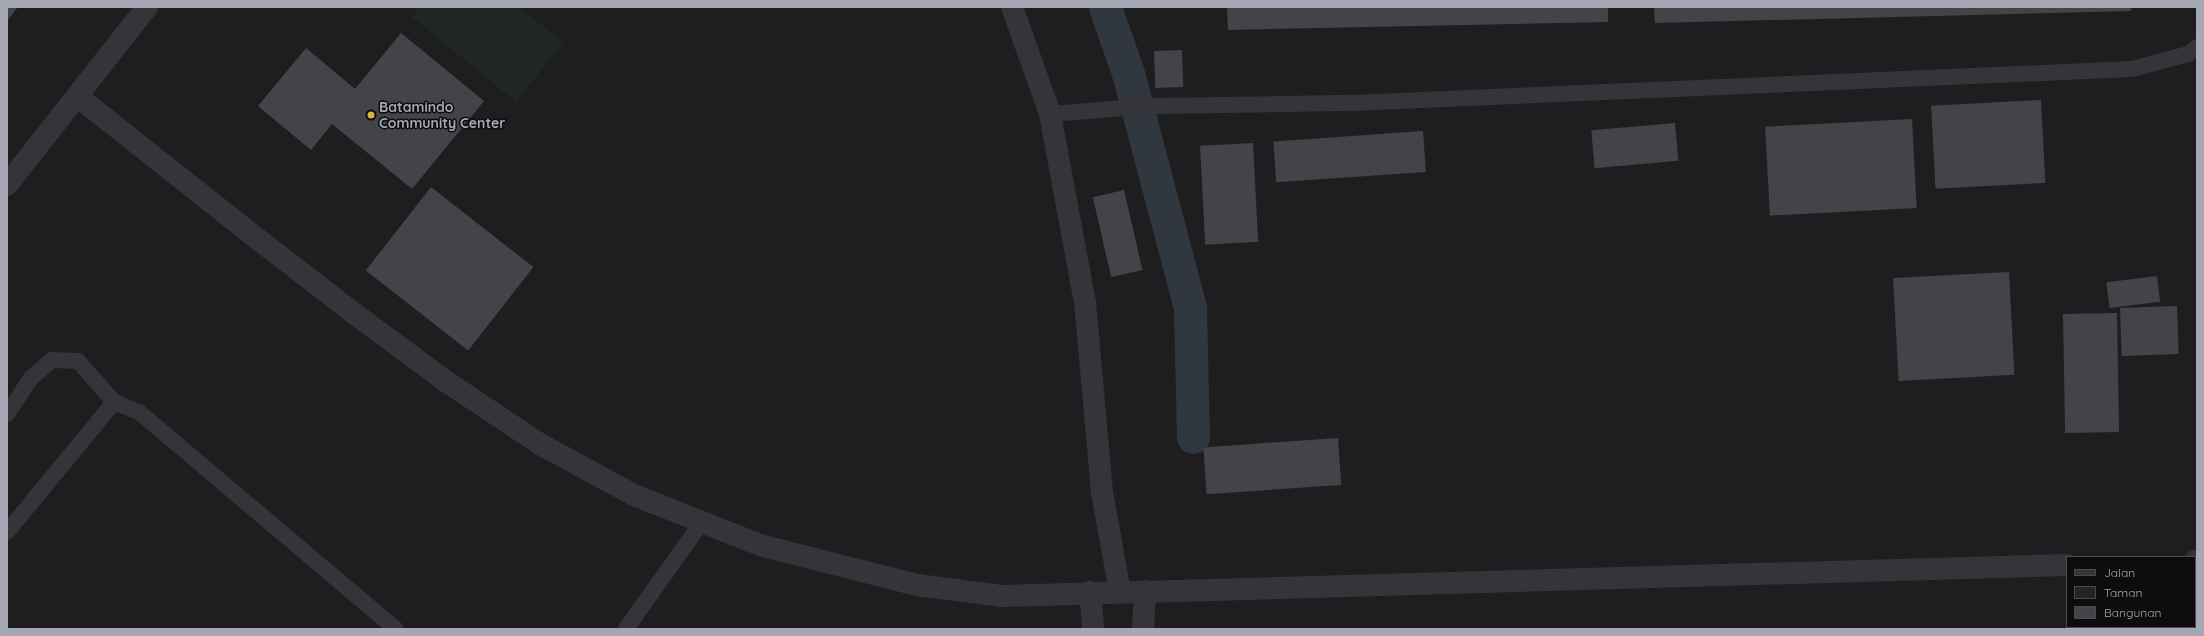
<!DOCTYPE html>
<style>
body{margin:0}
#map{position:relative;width:2204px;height:636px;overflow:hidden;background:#121213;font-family:Quicksand,sans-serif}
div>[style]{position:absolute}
.built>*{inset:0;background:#1e1e20}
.green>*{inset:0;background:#202722}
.canal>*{height:33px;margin:-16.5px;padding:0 16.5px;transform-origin:16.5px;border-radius:16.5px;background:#31373e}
.building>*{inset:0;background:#444448;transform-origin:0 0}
.service>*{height:16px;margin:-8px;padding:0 8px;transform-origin:8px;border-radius:8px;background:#353539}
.minor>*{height:22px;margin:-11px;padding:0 11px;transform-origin:11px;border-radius:11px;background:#353539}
.dots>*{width:11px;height:11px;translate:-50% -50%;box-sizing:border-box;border:2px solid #0d0d0e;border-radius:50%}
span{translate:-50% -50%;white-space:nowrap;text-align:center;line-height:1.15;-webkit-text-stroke:3px #0d0d0e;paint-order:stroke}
.poi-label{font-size:14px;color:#a5a8b2;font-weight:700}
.left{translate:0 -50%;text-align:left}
.frame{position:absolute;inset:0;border:8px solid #a5a8b2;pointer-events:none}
.legend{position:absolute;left:2066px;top:556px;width:130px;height:72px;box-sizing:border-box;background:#0d0d0e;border:1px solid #4a4b50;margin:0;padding:5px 7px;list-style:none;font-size:12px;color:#a5a8b2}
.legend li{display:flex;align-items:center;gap:8px;height:20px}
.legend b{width:20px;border:1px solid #4a4b50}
</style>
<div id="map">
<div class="built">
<i style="clip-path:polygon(evenodd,7px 7px,2197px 7px,2197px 629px,7px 629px,7px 7px,2067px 557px,2195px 557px,2195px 627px,2067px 627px,2067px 557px)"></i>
</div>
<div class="green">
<i style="clip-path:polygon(420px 7px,520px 7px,563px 43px,516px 102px,412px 17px)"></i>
</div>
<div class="canal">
<i style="left:1105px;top:7px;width:70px;rotate:70.8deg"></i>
<i style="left:1128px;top:73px;width:242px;rotate:75.2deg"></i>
<i style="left:1190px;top:307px;width:130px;rotate:88.7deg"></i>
</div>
<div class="building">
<i style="clip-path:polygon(7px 7px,18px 7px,7px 21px)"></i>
<i style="clip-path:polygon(1227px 7px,1608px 7px,1608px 22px,1228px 30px)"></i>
<i style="clip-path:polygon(1654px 7px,2131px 7px,2131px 11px,1655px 23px)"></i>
<i style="clip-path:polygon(401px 33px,484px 101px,412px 189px,332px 124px,311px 150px,258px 106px,306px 48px,355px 89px)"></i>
<i style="left:1182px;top:50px;width:37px;height:28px;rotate:88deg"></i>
<i style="left:2041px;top:100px;width:83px;height:110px;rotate:87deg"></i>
<i style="left:1912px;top:119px;width:89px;height:147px;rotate:87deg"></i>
<i style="left:1675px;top:123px;width:38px;height:84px;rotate:85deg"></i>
<i style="left:1423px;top:131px;width:41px;height:150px;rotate:86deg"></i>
<i style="left:1253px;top:143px;width:99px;height:53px;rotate:87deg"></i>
<i style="left:431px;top:187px;width:130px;height:106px;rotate:38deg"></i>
<i style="left:1124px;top:190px;width:82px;height:32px;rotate:77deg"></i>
<i style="left:2009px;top:272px;width:103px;height:116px;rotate:87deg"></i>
<i style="left:2157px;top:276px;width:26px;height:51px;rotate:83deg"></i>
<i style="left:2177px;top:306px;width:48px;height:57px;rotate:88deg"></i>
<i style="left:2117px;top:313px;width:119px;height:54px;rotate:89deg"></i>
<i style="left:1338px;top:438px;width:47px;height:135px;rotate:86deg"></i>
</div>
<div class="service">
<i style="left:1050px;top:114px;width:103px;rotate:-4.4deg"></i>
<i style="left:1153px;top:106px;width:201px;rotate:-0.9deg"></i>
<i style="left:1354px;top:103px;width:779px;rotate:-2.5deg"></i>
<i style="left:2132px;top:69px;width:58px;rotate:-15deg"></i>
<i style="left:2188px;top:54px;width:11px;rotate:-38deg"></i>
<i style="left:7px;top:414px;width:43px;rotate:-56.3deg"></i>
<i style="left:31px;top:378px;width:28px;rotate:-41deg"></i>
<i style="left:52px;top:360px;width:26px;rotate:2deg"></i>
<i style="left:78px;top:361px;width:55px;rotate:48.7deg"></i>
<i style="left:7px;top:532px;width:168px;rotate:-50.5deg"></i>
<i style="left:114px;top:402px;width:27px;rotate:22deg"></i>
<i style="left:139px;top:412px;width:336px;rotate:40.2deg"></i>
<i style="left:626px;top:629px;width:131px;rotate:-54.6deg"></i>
</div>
<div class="minor">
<i style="left:1012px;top:7px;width:114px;rotate:70.4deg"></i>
<i style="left:1050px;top:114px;width:191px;rotate:79.5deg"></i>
<i style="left:1085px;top:302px;width:191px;rotate:84.9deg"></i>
<i style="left:1102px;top:492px;width:102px;rotate:79.8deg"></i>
<i style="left:77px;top:96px;width:227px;rotate:38.4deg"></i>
<i style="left:255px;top:237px;width:126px;rotate:37.6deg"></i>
<i style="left:355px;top:314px;width:114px;rotate:36.5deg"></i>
<i style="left:447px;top:382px;width:112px;rotate:33.7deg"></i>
<i style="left:540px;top:444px;width:107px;rotate:28.5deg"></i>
<i style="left:634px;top:495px;width:139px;rotate:21.6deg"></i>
<i style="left:763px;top:546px;width:159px;rotate:14.2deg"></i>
<i style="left:917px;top:585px;width:87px;rotate:7.3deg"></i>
<i style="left:1003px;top:596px;width:1064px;rotate:-1.67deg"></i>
<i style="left:7px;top:185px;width:226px;rotate:-51.8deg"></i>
<i style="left:2195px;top:561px;width:2px"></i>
<i style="left:1090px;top:592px;width:37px;rotate:85deg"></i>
<i style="left:1143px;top:629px;width:38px;rotate:-87deg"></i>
</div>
<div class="dots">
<i style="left:371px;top:115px;background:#dab442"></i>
</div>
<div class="poi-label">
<span class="left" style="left:379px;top:115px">Batamindo<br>Community Center</span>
</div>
<div class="frame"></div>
<ul class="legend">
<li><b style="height:5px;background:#353539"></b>Jalan</li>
<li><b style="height:11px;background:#202722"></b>Taman</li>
<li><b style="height:11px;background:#444448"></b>Bangunan</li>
</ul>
</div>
